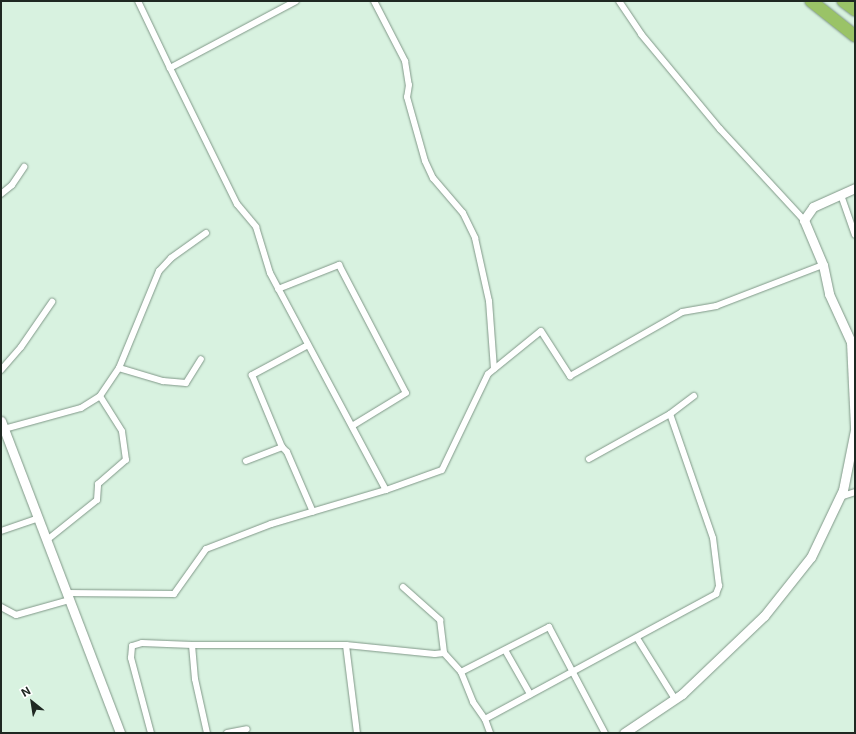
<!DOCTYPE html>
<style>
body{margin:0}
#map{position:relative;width:856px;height:734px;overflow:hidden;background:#d8f2e0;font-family:Inter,sans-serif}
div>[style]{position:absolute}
.roads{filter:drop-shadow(0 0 1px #809888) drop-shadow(0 0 1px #809888)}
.street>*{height:6px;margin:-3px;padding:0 3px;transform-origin:3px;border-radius:3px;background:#fff}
.secondary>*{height:9px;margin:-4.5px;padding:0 4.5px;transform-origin:4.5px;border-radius:4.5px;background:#fff}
.highway>*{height:12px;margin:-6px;padding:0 6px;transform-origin:6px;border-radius:6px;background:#9ac367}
span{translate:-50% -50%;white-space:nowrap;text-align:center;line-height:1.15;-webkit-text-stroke:3.5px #fff;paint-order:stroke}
.frame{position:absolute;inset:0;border:2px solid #1f2822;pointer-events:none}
.north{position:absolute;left:12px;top:682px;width:40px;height:40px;-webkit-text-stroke:3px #fff;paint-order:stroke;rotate:330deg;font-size:11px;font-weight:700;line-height:16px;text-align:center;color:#1f2822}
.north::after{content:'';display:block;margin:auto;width:14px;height:18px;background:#1f2822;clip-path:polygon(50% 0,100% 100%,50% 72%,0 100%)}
</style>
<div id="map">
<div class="roads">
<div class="street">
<i style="left:138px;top:1px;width:74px;rotate:64.5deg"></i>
<i style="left:296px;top:1px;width:143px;rotate:152deg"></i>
<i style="left:170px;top:68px;width:152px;rotate:63.8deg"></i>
<i style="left:237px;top:204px;width:30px;rotate:50deg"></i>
<i style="left:256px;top:227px;width:48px;rotate:73.1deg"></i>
<i style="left:270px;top:273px;width:246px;rotate:61.9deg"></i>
<i style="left:374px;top:1px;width:68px;rotate:62.7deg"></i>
<i style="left:405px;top:61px;width:24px;rotate:81deg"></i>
<i style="left:409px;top:85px;width:12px;rotate:99deg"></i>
<i style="left:407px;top:97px;width:66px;rotate:74.3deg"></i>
<i style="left:425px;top:161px;width:19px;rotate:65deg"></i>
<i style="left:433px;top:178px;width:46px;rotate:49.4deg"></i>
<i style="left:463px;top:213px;width:28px;rotate:64deg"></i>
<i style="left:475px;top:238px;width:65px;rotate:77.5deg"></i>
<i style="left:489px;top:301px;width:68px;rotate:85.8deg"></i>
<i style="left:619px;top:1px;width:40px;rotate:56deg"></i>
<i style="left:641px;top:34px;width:124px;rotate:50.3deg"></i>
<i style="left:720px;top:129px;width:124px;rotate:47.3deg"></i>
<i style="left:1px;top:194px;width:14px;rotate:-39deg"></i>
<i style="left:12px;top:185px;width:22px;rotate:-56deg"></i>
<i style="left:841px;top:195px;width:42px;rotate:70.7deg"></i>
<i style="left:278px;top:289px;width:66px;rotate:-21.5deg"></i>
<i style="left:339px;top:265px;width:144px;rotate:62.4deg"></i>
<i style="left:406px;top:393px;width:63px;rotate:148.6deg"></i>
<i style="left:308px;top:345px;width:64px;rotate:151.8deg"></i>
<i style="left:252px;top:375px;width:78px;rotate:67.4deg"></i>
<i style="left:282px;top:447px;width:7px;rotate:45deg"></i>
<i style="left:287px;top:452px;width:65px;rotate:66.6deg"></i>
<i style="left:119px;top:368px;width:46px;rotate:16.5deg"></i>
<i style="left:163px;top:381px;width:23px;rotate:5deg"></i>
<i style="left:186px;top:383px;width:28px;rotate:-58deg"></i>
<i style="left:1px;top:370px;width:30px;rotate:-49deg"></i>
<i style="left:21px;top:347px;width:55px;rotate:-55.4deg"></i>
<i style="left:4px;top:429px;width:80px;rotate:-15.3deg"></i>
<i style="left:81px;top:408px;width:22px;rotate:-32deg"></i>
<i style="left:100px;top:396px;width:34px;rotate:-56deg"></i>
<i style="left:119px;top:368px;width:105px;rotate:-67.6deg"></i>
<i style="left:159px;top:271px;width:18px;rotate:-47deg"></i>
<i style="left:171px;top:258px;width:43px;rotate:-35.5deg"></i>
<i style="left:589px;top:459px;width:93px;rotate:-29.1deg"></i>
<i style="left:670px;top:414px;width:30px;rotate:-37deg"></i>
<i style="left:246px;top:461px;width:39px;rotate:-21deg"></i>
<i style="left:840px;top:497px;width:16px;rotate:-18deg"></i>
<i style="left:1px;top:531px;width:39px;rotate:-19deg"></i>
<i style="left:47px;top:540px;width:64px;rotate:-38.7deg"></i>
<i style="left:97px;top:500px;width:16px;rotate:-86deg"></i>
<i style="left:98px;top:484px;width:37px;rotate:-41deg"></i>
<i style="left:126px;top:460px;width:29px;rotate:-98deg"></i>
<i style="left:122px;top:431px;width:41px;rotate:-122.2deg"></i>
<i style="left:403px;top:587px;width:50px;rotate:41.7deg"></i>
<i style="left:440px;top:620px;width:33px;rotate:83deg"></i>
<i style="left:67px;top:593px;width:107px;rotate:0.5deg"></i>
<i style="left:174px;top:594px;width:55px;rotate:-54.6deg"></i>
<i style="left:206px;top:549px;width:70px;rotate:-21deg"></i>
<i style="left:271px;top:524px;width:120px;rotate:-16.5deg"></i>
<i style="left:386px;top:490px;width:59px;rotate:-19.7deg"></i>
<i style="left:442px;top:470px;width:106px;rotate:-64.4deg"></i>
<i style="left:488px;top:374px;width:68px;rotate:-39.1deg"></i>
<i style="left:541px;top:331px;width:54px;rotate:57.2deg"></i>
<i style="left:570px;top:376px;width:129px;rotate:-29.7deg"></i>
<i style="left:682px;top:312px;width:35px;rotate:-10deg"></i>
<i style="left:716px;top:306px;width:115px;rotate:-21deg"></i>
<i style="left:1px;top:607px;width:17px;rotate:28deg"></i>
<i style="left:16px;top:615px;width:55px;rotate:-15.8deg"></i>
<i style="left:637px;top:638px;width:72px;rotate:58.1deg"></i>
<i style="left:192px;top:645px;width:34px;rotate:85deg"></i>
<i style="left:195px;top:679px;width:55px;rotate:77.5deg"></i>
<i style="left:346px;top:645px;width:89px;rotate:82.9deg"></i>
<i style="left:505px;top:650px;width:51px;rotate:60.4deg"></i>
<i style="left:461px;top:672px;width:99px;rotate:-27.1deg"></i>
<i style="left:549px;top:627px;width:120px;rotate:62.2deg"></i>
<i style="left:485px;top:719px;width:263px;rotate:-28.4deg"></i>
<i style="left:716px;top:594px;width:9px;rotate:-69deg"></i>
<i style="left:719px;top:586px;width:48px;rotate:-97.1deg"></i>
<i style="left:713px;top:538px;width:131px;rotate:-109.1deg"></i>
<i style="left:151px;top:733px;width:78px;rotate:-104.9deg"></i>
<i style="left:131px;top:658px;width:12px;rotate:-85deg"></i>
<i style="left:132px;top:646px;width:10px;rotate:-17deg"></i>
<i style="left:142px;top:643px;width:50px;rotate:2.3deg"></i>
<i style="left:192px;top:645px;width:154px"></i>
<i style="left:346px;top:645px;width:89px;rotate:5.8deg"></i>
<i style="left:435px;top:654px;width:9px;rotate:-6deg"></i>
<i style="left:444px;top:653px;width:25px;rotate:48deg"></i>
<i style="left:461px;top:672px;width:32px;rotate:68deg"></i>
<i style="left:473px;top:702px;width:21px;rotate:55deg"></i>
<i style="left:485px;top:719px;width:15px;rotate:70deg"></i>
<i style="left:227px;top:733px;width:20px;rotate:-11deg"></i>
</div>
<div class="secondary">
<i style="left:855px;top:188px;width:46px;rotate:155.7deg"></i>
<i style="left:813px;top:207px;width:16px;rotate:125deg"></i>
<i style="left:804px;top:220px;width:49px;rotate:67.1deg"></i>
<i style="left:823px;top:265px;width:30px;rotate:78deg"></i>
<i style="left:829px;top:294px;width:53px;rotate:65.4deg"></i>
<i style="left:851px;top:342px;width:86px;rotate:87.3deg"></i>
<i style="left:1px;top:421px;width:334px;rotate:69.1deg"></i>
<i style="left:624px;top:733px;width:70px;rotate:-33.9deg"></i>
<i style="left:682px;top:694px;width:113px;rotate:-43.6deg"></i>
<i style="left:764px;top:616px;width:75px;rotate:-51.5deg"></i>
<i style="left:811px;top:557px;width:74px;rotate:-64.5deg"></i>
<i style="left:843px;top:490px;width:61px;rotate:-78.7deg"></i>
</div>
<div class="highway">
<i style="left:811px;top:1px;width:56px;rotate:38.5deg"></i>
<i style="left:843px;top:1px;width:15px;rotate:37deg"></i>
</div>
</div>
<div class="frame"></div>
<div class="north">N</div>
</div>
